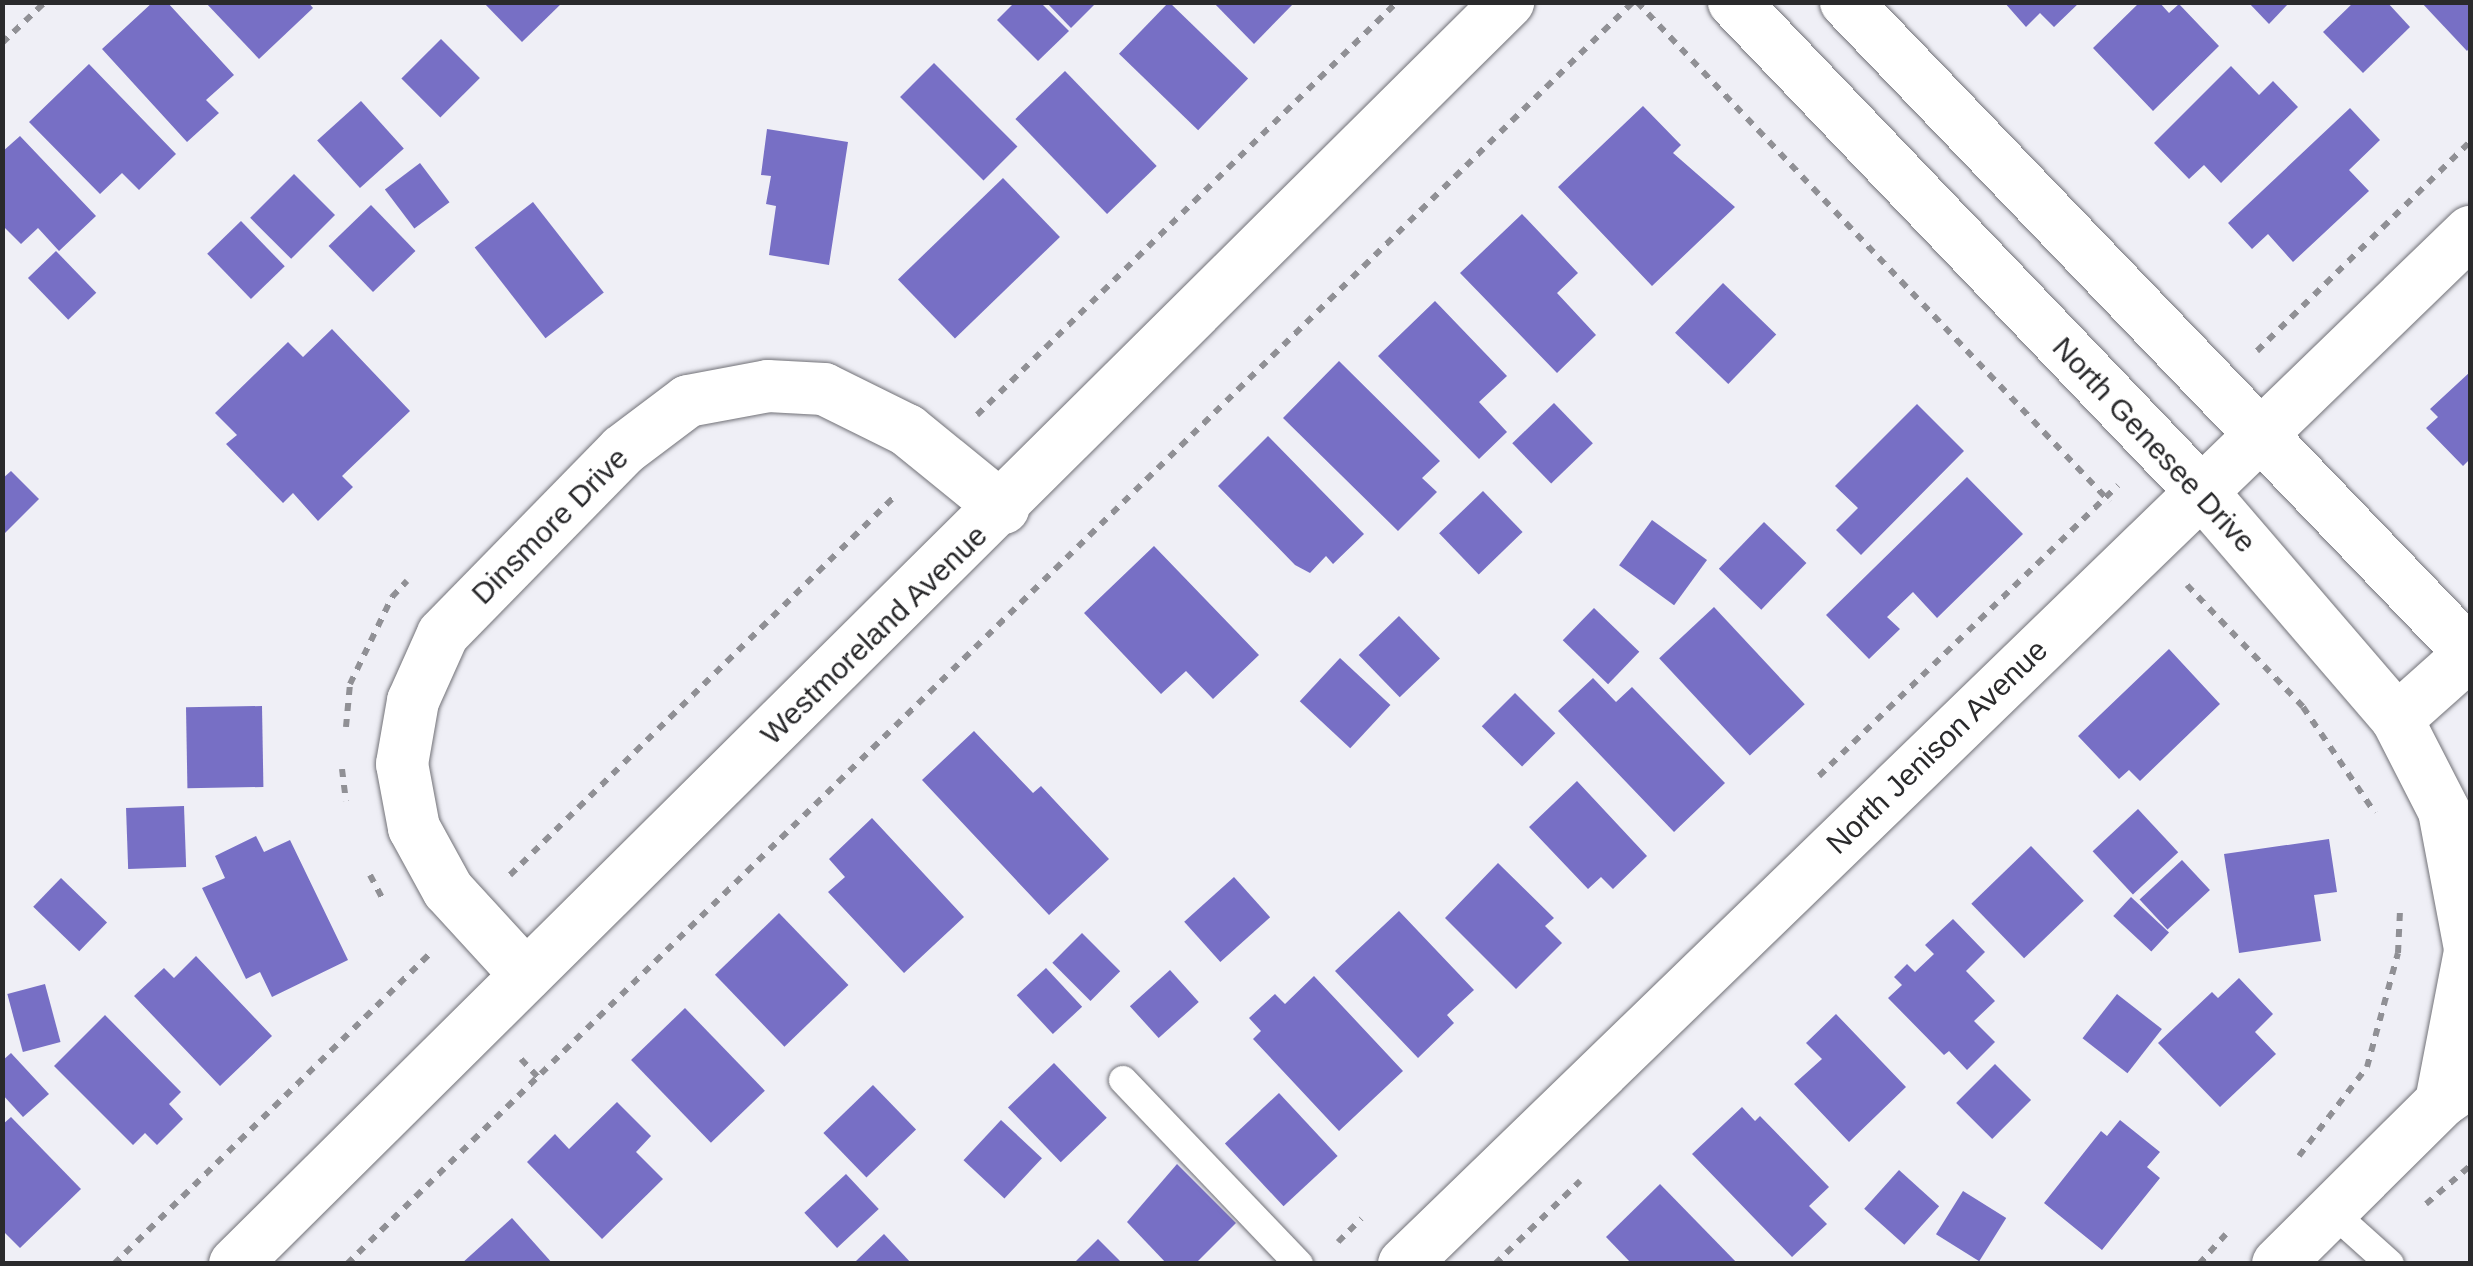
<!DOCTYPE html>
<style>
body{margin:0}
#map{position:relative;width:2473px;height:1266px;overflow:hidden;background:#efeff6;font-family:Helvetica,sans-serif}
div>[style]{position:absolute}
.building>*{inset:0;background:#776fc5;transform-origin:0 0}
.path>*{height:6px;margin-top:-3px;transform-origin:0;background:repeating-linear-gradient(90deg,#909095 0 8px,transparent 0 16px)}
.roads{filter:drop-shadow(0 0 2px #717177) drop-shadow(0 0 2px #717177)}
.lane>*{height:28px;margin:-14px;padding:0 14px;transform-origin:14px;border-radius:14px;background:#fff}
.street>*{height:52px;margin:-26px;padding:0 26px;transform-origin:26px;border-radius:26px;background:#fff}
span{translate:-50% -50%;white-space:nowrap;text-align:center;line-height:1.15;-webkit-text-stroke:8px #fff;paint-order:stroke}
.street-label{font-size:30px;color:#2a2a2c}
.frame{position:absolute;inset:0;border:5px solid #2a2a2c;pointer-events:none}
</style>
<div id="map">
<div class="building">
<i style="clip-path:polygon(153px 2px,167px 2px,234px 75px,206px 100px,219px 113px,187px 142px,102px 49px)"></i>
<i style="clip-path:polygon(205px 2px,308px 2px,313px 8px,259px 59px)"></i>
<i style="clip-path:polygon(483px 2px,563px 2px,522px 42px)"></i>
<i style="clip-path:polygon(1015px 2px,1040px 2px,1069px 31px,1038px 61px,997px 20px)"></i>
<i style="clip-path:polygon(1046px 2px,1097px 2px,1071px 28px)"></i>
<i style="left:1169px;top:2px;width:110px;height:72px;rotate:44deg"></i>
<i style="clip-path:polygon(1213px 2px,1295px 2px,1254px 44px)"></i>
<i style="clip-path:polygon(2004px 2px,2080px 2px,2054px 27px,2040px 13px,2026px 27px)"></i>
<i style="clip-path:polygon(2140px 2px,2159px 2px,2169px 13px,2179px 4px,2219px 46px,2153px 111px,2093px 48px)"></i>
<i style="clip-path:polygon(2248px 2px,2290px 2px,2269px 24px)"></i>
<i style="clip-path:polygon(2354px 2px,2387px 2px,2410px 27px,2363px 73px,2323px 32px)"></i>
<i style="clip-path:polygon(2421px 2px,2470px 2px,2470px 47px,2467px 51px)"></i>
<i style="left:441px;top:39px;width:55px;height:56px;rotate:45deg"></i>
<i style="left:934px;top:63px;width:118px;height:48px;rotate:45deg"></i>
<i style="clip-path:polygon(89px 64px,176px 154px,139px 190px,122px 173px,100px 194px,29px 122px)"></i>
<i style="clip-path:polygon(2231px 66px,2259px 95px,2273px 81px,2298px 107px,2221px 183px,2204px 165px,2189px 179px,2154px 143px)"></i>
<i style="left:1065px;top:71px;width:132px;height:69px;rotate:46deg"></i>
<i style="left:361px;top:101px;width:64px;height:59px;rotate:48deg"></i>
<i style="clip-path:polygon(1643px 106px,1681px 145px,1673px 153px,1735px 207px,1652px 286px,1558px 187px)"></i>
<i style="clip-path:polygon(2350px 108px,2380px 140px,2349px 170px,2369px 191px,2293px 262px,2268px 234px,2252px 249px,2228px 223px)"></i>
<i style="clip-path:polygon(767px 129px,848px 142px,829px 265px,769px 255px,776px 206px,766px 204px,771px 176px,761px 175px)"></i>
<i style="clip-path:polygon(20px 136px,96px 216px,59px 251px,38px 228px,21px 244px,2px 225px,2px 152px)"></i>
<i style="left:420px;top:163px;width:49px;height:44px;rotate:53deg"></i>
<i style="left:294px;top:174px;width:58px;height:62px;rotate:45deg"></i>
<i style="left:1003px;top:178px;width:82px;height:146px;rotate:46deg"></i>
<i style="left:533px;top:202px;width:115px;height:74px;rotate:52deg"></i>
<i style="left:371px;top:205px;width:64px;height:59px;rotate:46deg"></i>
<i style="clip-path:polygon(1522px 214px,1578px 273px,1557px 293px,1596px 335px,1557px 373px,1460px 273px)"></i>
<i style="left:241px;top:221px;width:63px;height:47px;rotate:46deg"></i>
<i style="left:56px;top:251px;width:58px;height:39px;rotate:46deg"></i>
<i style="left:1723px;top:283px;width:74px;height:69px;rotate:44deg"></i>
<i style="clip-path:polygon(1435px 301px,1507px 376px,1479px 402px,1507px 432px,1479px 459px,1378px 356px)"></i>
<i style="clip-path:polygon(332px 329px,410px 411px,342px 476px,353px 487px,318px 521px,293px 493px,283px 503px,226px 444px,237px 435px,215px 413px,288px 342px,303px 357px)"></i>
<i style="clip-path:polygon(1339px 361px,1440px 461px,1422px 478px,1437px 492px,1398px 531px,1283px 418px)"></i>
<i style="clip-path:polygon(2470px 372px,2470px 459px,2463px 466px,2426px 428px,2438px 417px,2430px 409px)"></i>
<i style="left:1554px;top:403px;width:56px;height:58px;rotate:46deg"></i>
<i style="clip-path:polygon(1917px 404px,1964px 451px,1861px 555px,1836px 530px,1858px 508px,1835px 486px)"></i>
<i style="clip-path:polygon(1268px 436px,1364px 534px,1333px 564px,1326px 556px,1310px 573px,1295px 565px,1218px 486px)"></i>
<i style="clip-path:polygon(11px 471px,39px 499px,2px 536px,2px 479px)"></i>
<i style="clip-path:polygon(1967px 477px,2023px 534px,1937px 618px,1913px 592px,1887px 617px,1900px 629px,1869px 659px,1826px 615px)"></i>
<i style="left:1483px;top:491px;width:57px;height:61px;rotate:46deg"></i>
<i style="left:1652px;top:520px;width:68px;height:56px;rotate:36deg"></i>
<i style="left:1764px;top:522px;width:59px;height:65px;rotate:44deg"></i>
<i style="clip-path:polygon(1154px 546px,1259px 655px,1213px 699px,1186px 671px,1161px 694px,1084px 613px)"></i>
<i style="left:1714px;top:607px;width:133px;height:75px;rotate:47deg"></i>
<i style="left:1594px;top:608px;width:63px;height:45px;rotate:44deg"></i>
<i style="left:1399px;top:616px;width:59px;height:56px;rotate:46deg"></i>
<i style="clip-path:polygon(2169px 649px,2220px 704px,2140px 781px,2129px 770px,2119px 779px,2078px 736px)"></i>
<i style="left:1340px;top:658px;width:69px;height:59px;rotate:43deg"></i>
<i style="clip-path:polygon(1593px 678px,1616px 702px,1632px 687px,1725px 783px,1674px 832px,1558px 711px)"></i>
<i style="left:1515px;top:693px;width:57px;height:47px;rotate:45deg"></i>
<i style="left:262px;top:706px;width:81px;height:76px;rotate:89deg"></i>
<i style="clip-path:polygon(974px 731px,1033px 793px,1041px 786px,1109px 859px,1049px 915px,922px 780px)"></i>
<i style="clip-path:polygon(1577px 781px,1647px 856px,1613px 889px,1601px 877px,1588px 889px,1529px 827px)"></i>
<i style="left:184px;top:806px;width:61px;height:58px;rotate:88deg"></i>
<i style="left:2138px;top:809px;width:59px;height:62px;rotate:47deg"></i>
<i style="clip-path:polygon(872px 818px,964px 917px,904px 973px,828px 892px,845px 877px,829px 859px)"></i>
<i style="clip-path:polygon(256px 836px,264px 852px,290px 840px,348px 960px,272px 997px,260px 972px,246px 979px,202px 888px,225px 878px,215px 856px)"></i>
<i style="clip-path:polygon(2329px 839px,2337px 892px,2314px 895px,2321px 941px,2239px 953px,2224px 854px)"></i>
<i style="left:2031px;top:846px;width:76px;height:83px;rotate:46deg"></i>
<i style="left:2182px;top:860px;width:41px;height:58px;rotate:47deg"></i>
<i style="clip-path:polygon(1498px 863px,1554px 918px,1545px 926px,1562px 943px,1516px 989px,1445px 918px)"></i>
<i style="left:1234px;top:877px;width:54px;height:67px;rotate:48deg"></i>
<i style="left:61px;top:878px;width:64px;height:40px;rotate:44deg"></i>
<i style="left:2131px;top:897px;width:52px;height:26px;rotate:43deg"></i>
<i style="clip-path:polygon(1399px 911px,1474px 990px,1447px 1015px,1454px 1023px,1418px 1058px,1335px 971px)"></i>
<i style="left:779px;top:913px;width:100px;height:89px;rotate:46deg"></i>
<i style="clip-path:polygon(1953px 919px,1985px 952px,1966px 971px,1995px 1001px,1974px 1021px,1995px 1042px,1967px 1070px,1949px 1051px,1944px 1055px,1888px 998px,1902px 985px,1894px 977px,1907px 964px,1915px 972px,1934px 954px,1925px 945px)"></i>
<i style="left:1082px;top:933px;width:54px;height:42px;rotate:45deg"></i>
<i style="clip-path:polygon(196px 956px,272px 1036px,220px 1086px,134px 996px,164px 968px,174px 978px)"></i>
<i style="left:1046px;top:968px;width:53px;height:40px;rotate:47deg"></i>
<i style="left:1170px;top:970px;width:43px;height:54px;rotate:48deg"></i>
<i style="clip-path:polygon(1314px 976px,1403px 1071px,1339px 1131px,1253px 1039px,1261px 1031px,1249px 1018px,1275px 994px,1285px 1004px)"></i>
<i style="clip-path:polygon(2239px 978px,2273px 1014px,2255px 1032px,2276px 1054px,2220px 1107px,2158px 1043px,2212px 992px,2218px 998px)"></i>
<i style="left:45px;top:984px;width:60px;height:39px;rotate:75deg"></i>
<i style="left:2117px;top:994px;width:57px;height:56px;rotate:38deg"></i>
<i style="left:685px;top:1008px;width:115px;height:75px;rotate:46deg"></i>
<i style="clip-path:polygon(1836px 1014px,1906px 1087px,1849px 1142px,1794px 1084px,1822px 1059px,1806px 1043px)"></i>
<i style="clip-path:polygon(105px 1015px,181px 1092px,169px 1104px,183px 1119px,157px 1145px,145px 1133px,133px 1145px,54px 1066px)"></i>
<i style="clip-path:polygon(11px 1053px,49px 1094px,23px 1117px,2px 1094px,2px 1061px)"></i>
<i style="left:1054px;top:1063px;width:76px;height:64px;rotate:46deg"></i>
<i style="left:1995px;top:1064px;width:51px;height:55px;rotate:45deg"></i>
<i style="left:873px;top:1085px;width:62px;height:69px;rotate:46deg"></i>
<i style="left:1279px;top:1093px;width:86px;height:74px;rotate:47deg"></i>
<i style="clip-path:polygon(617px 1102px,651px 1136px,636px 1152px,663px 1179px,602px 1239px,527px 1162px,555px 1134px,569px 1149px)"></i>
<i style="clip-path:polygon(1742px 1107px,1755px 1121px,1760px 1116px,1829px 1187px,1809px 1206px,1827px 1224px,1792px 1257px,1692px 1154px)"></i>
<i style="clip-path:polygon(11px 1117px,81px 1189px,20px 1248px,2px 1230px,2px 1125px)"></i>
<i style="left:1001px;top:1120px;width:56px;height:55px;rotate:43deg"></i>
<i style="clip-path:polygon(2120px 1120px,2160px 1152px,2147px 1167px,2160px 1178px,2102px 1250px,2044px 1203px,2101px 1131px,2107px 1136px)"></i>
<i style="clip-path:polygon(1177px 1164px,1236px 1223px,1195px 1264px,1167px 1264px,1127px 1222px)"></i>
<i style="left:1899px;top:1170px;width:54px;height:52px;rotate:42deg"></i>
<i style="left:846px;top:1174px;width:48px;height:57px;rotate:47deg"></i>
<i style="clip-path:polygon(1660px 1184px,1738px 1264px,1632px 1264px,1606px 1237px)"></i>
<i style="left:1963px;top:1191px;width:51px;height:51px;rotate:32deg"></i>
<i style="clip-path:polygon(512px 1218px,553px 1264px,461px 1264px)"></i>
<i style="clip-path:polygon(884px 1234px,912px 1264px,856px 1261px)"></i>
<i style="clip-path:polygon(1098px 1239px,1123px 1264px,1073px 1264px)"></i>
</div>
<div class="path">
<i style="left:1637px;top:2px;width:688px;rotate:46.59deg"></i>
<i style="left:2px;top:43px;width:59px;rotate:-43.6deg"></i>
<i style="left:2257px;top:351px;width:298px;rotate:-44.5deg"></i>
<i style="left:977px;top:415px;width:589px;rotate:-44.52deg"></i>
<i style="left:2187px;top:585px;width:168px;rotate:46.4deg"></i>
<i style="left:2303px;top:707px;width:128px;rotate:55.8deg"></i>
<i style="left:346px;top:727px;width:43px;rotate:-84.7deg"></i>
<i style="left:350px;top:684px;width:97px;rotate:-64.2deg"></i>
<i style="left:392px;top:597px;width:22px;rotate:-47deg"></i>
<i style="left:342px;top:769px;width:32px;rotate:83deg"></i>
<i style="left:1819px;top:776px;width:417px;rotate:-44.2deg"></i>
<i style="left:370px;top:875px;width:27px;rotate:62deg"></i>
<i style="left:510px;top:875px;width:543px;rotate:-44.55deg"></i>
<i style="left:521px;top:1059px;width:25px;rotate:47deg"></i>
<i style="left:2299px;top:1156px;width:112px;rotate:-52.6deg"></i>
<i style="left:2367px;top:1067px;width:118px;rotate:-74.8deg"></i>
<i style="left:2398px;top:953px;width:42px;rotate:-87.3deg"></i>
<i style="left:2426px;top:1204px;width:58px;rotate:-40.8deg"></i>
<i style="left:1338px;top:1242px;width:33px;rotate:-45deg"></i>
<i style="left:114px;top:1264px;width:443px;rotate:-44.5deg"></i>
<i style="left:347px;top:1264px;width:1802px;rotate:-44.46deg"></i>
<i style="left:1495px;top:1264px;width:119px;rotate:-44.3deg"></i>
<i style="left:2199px;top:1264px;width:40px;rotate:-48deg"></i>
</div>
<div class="roads">
<div class="lane">
<i style="left:1123px;top:1080px;width:255px;rotate:46.3deg"></i>
<i style="left:2331px;top:1211px;width:79px;rotate:41.9deg"></i>
</div>
<div class="street">
<i style="left:1734px;top:2px;width:676px;rotate:46.32deg"></i>
<i style="left:2201px;top:491px;width:301px;rotate:49.3deg"></i>
<i style="left:2397px;top:719px;width:103px;rotate:62.9deg"></i>
<i style="left:2444px;top:811px;width:140px;rotate:79.3deg"></i>
<i style="left:1846px;top:2px;width:902px;rotate:46.21deg"></i>
<i style="left:2397px;top:719px;width:98px;rotate:-41.7deg"></i>
<i style="left:526px;top:975px;width:115px;rotate:-132.5deg"></i>
<i style="left:448px;top:890px;width:71px;rotate:-118.7deg"></i>
<i style="left:414px;top:828px;width:65px;rotate:-100.6deg"></i>
<i style="left:402px;top:764px;width:64px;rotate:-80.1deg"></i>
<i style="left:413px;top:701px;width:73px;rotate:-65.9deg"></i>
<i style="left:443px;top:634px;width:257px;rotate:-45.6deg"></i>
<i style="left:623px;top:450px;width:81px;rotate:-37deg"></i>
<i style="left:688px;top:401px;width:81px;rotate:-10.6deg"></i>
<i style="left:768px;top:386px;width:56px;rotate:3.1deg"></i>
<i style="left:824px;top:389px;width:93px;rotate:26.3deg"></i>
<i style="left:907px;top:430px;width:124px;rotate:39.1deg"></i>
<i style="left:2441px;top:1102px;width:154px;rotate:-79.1deg"></i>
<i style="left:235px;top:1264px;width:1793px;rotate:-44.75deg"></i>
<i style="left:1404px;top:1264px;width:1484px;rotate:-44.07deg"></i>
<i style="left:2278px;top:1264px;width:230px;rotate:-44.8deg"></i>
<i style="left:2441px;top:1102px;width:35px;rotate:-35deg"></i>
</div>
</div>
<div class="street-label">
<span style="left:2154px;top:445px;rotate:47deg">North Genesee Drive</span>
<span style="left:550px;top:526px;rotate:-45deg">Dinsmore Drive</span>
<span style="left:874px;top:635px;rotate:-44deg">Westmoreland Avenue</span>
<span style="left:1937px;top:747px;rotate:-44deg">North Jenison Avenue</span>
</div>
<div class="frame"></div>
</div>
